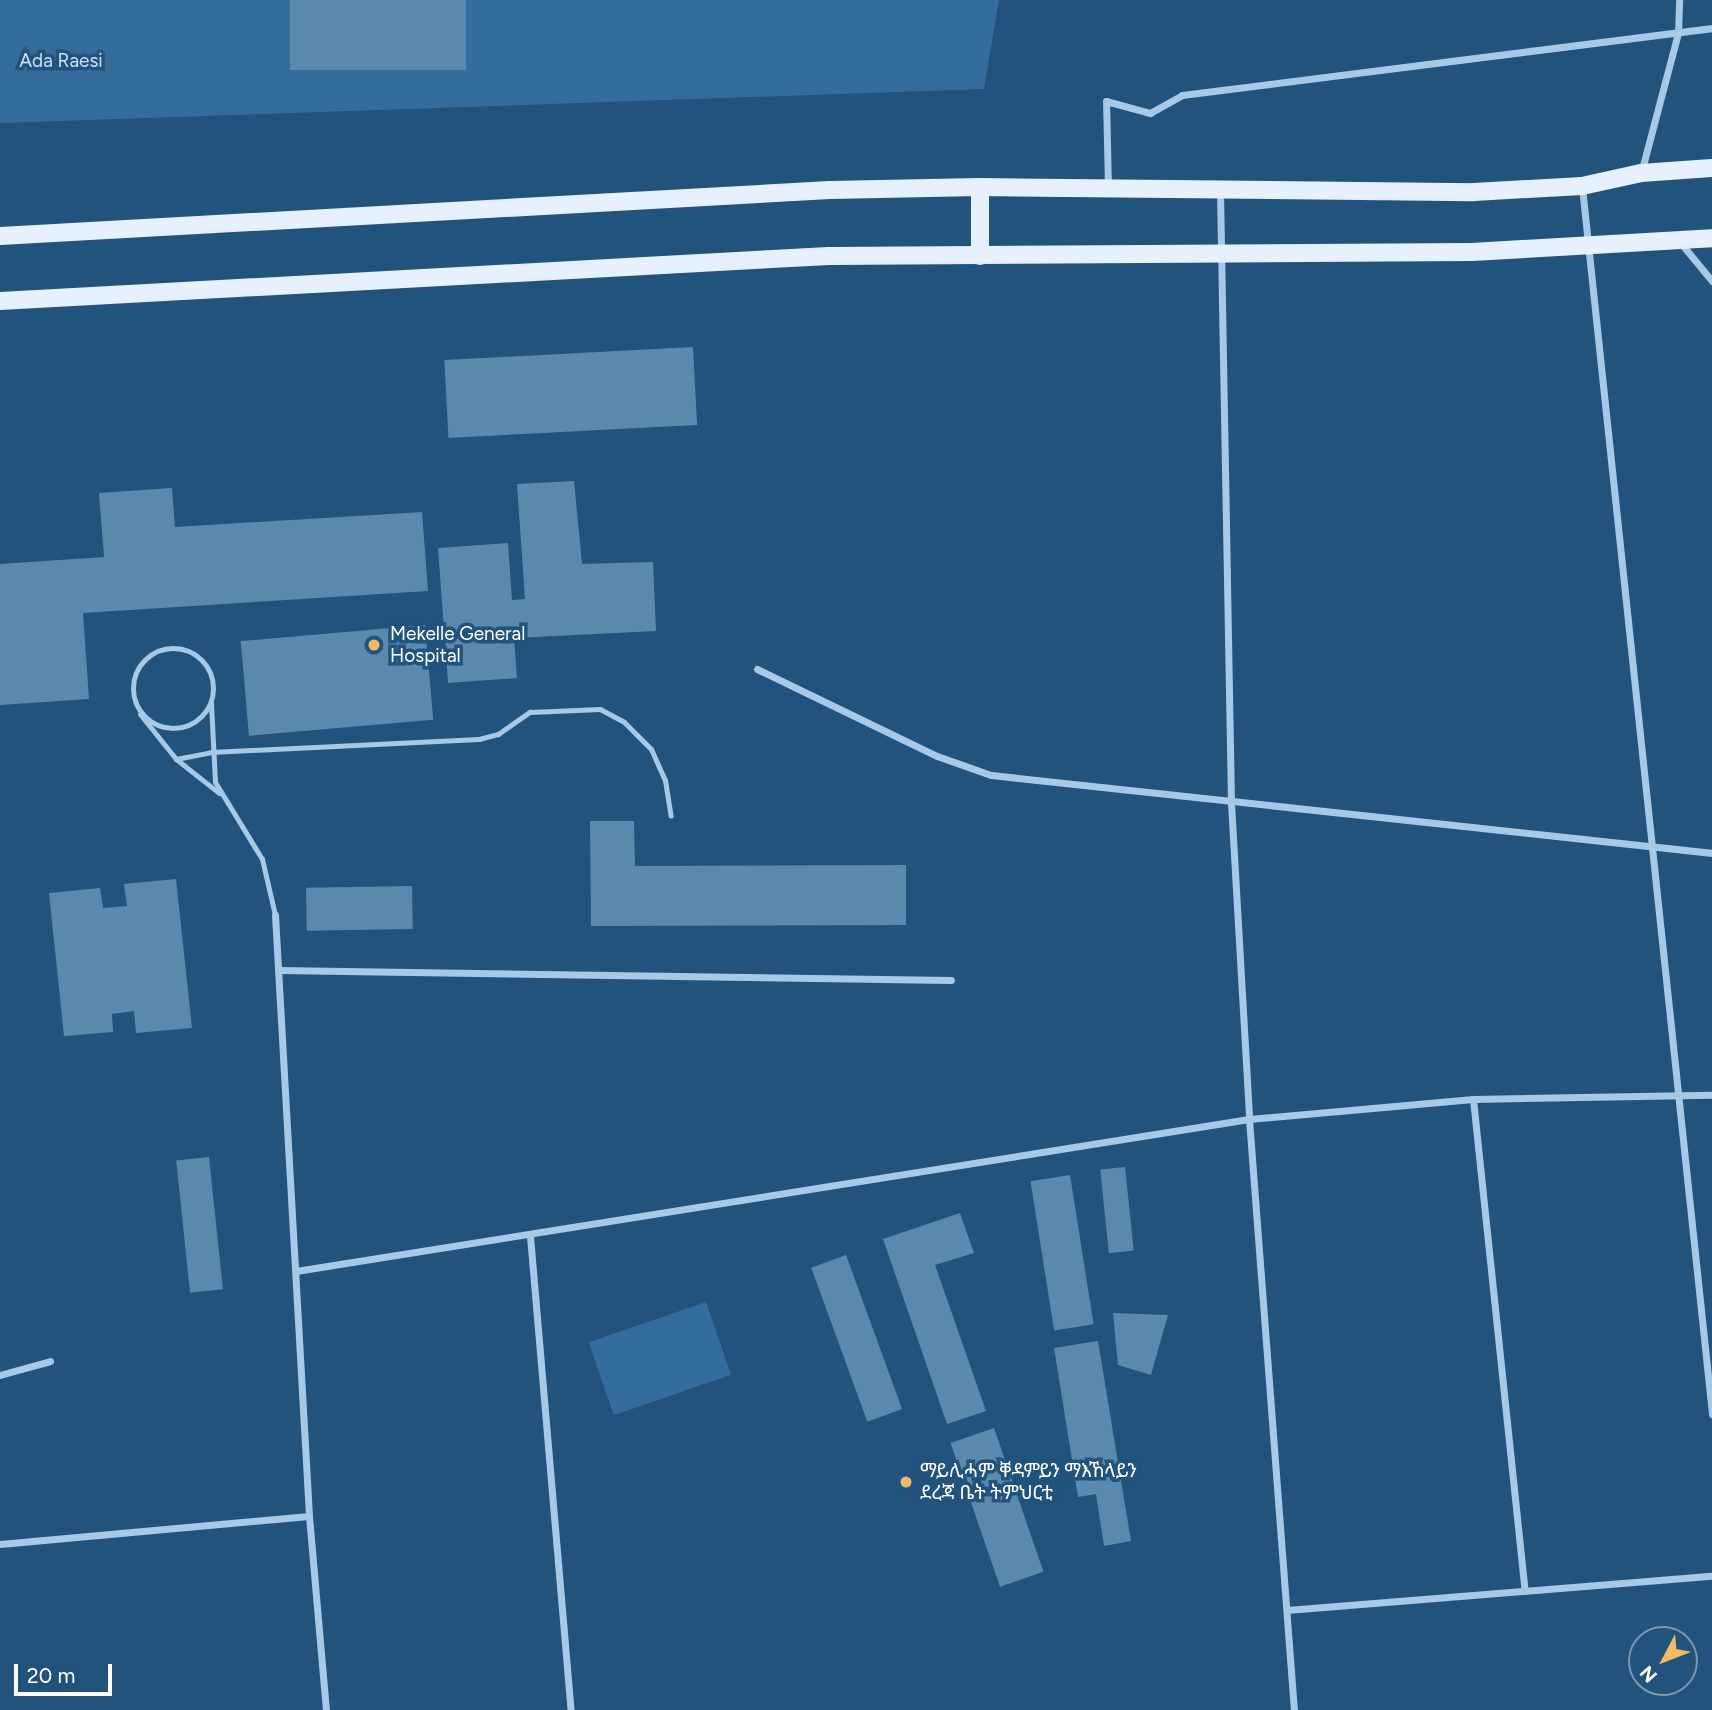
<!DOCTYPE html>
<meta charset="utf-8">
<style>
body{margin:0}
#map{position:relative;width:1712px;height:1710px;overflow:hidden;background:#21537d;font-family:Figtree,"Noto Sans Ethiopic",sans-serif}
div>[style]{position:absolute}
.green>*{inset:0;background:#346d9b;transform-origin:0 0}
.building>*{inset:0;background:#5a89ae;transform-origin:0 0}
.service>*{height:5px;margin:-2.5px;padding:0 2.5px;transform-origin:2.5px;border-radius:2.5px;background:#a5c9e6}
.service>.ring{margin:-2.5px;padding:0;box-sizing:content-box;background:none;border:5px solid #a5c9e6;border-radius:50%}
.minor>*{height:7px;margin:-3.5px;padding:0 3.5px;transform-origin:3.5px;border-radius:3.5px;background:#a5c9e6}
.primary>*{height:18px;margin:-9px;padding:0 9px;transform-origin:9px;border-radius:9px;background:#e6f1fd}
.dots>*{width:19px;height:19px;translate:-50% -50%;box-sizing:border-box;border:4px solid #21537d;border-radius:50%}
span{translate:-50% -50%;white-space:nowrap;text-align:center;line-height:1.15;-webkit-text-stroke:7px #21537d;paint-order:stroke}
.park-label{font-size:19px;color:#c8e1f5}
.poi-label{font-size:19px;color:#fff}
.left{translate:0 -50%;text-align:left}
.north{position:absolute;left:1628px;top:1626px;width:70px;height:70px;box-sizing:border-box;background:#21537d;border:2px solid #7a98b1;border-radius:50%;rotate:228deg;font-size:19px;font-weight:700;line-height:28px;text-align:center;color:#fff}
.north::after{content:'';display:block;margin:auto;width:24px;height:32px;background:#f3ba66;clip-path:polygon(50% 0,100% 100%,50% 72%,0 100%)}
.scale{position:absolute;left:14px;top:1664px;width:98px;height:32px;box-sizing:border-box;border:4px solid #fff;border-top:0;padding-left:9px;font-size:21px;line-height:24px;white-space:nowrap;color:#fff;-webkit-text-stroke:5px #21537d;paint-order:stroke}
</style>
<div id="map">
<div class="green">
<i style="clip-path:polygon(0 0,999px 0,984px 89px,0 123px)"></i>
<i style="left:706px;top:1302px;width:77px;height:124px;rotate:71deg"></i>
</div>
<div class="building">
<i style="left:290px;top:0;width:176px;height:70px"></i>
<i style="left:693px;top:347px;width:78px;height:249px;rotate:87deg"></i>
<i style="clip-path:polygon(574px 481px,582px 564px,653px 562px,656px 631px,514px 638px,517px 678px,448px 683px,438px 548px,508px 543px,512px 600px,525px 599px,517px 484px)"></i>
<i style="clip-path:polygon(172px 488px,175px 527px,422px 512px,428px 591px,83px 613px,89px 699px,0 705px,0 564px,104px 557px,99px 493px)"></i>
<i style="left:425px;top:625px;width:95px;height:185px;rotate:85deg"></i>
<i style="clip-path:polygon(590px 821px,634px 821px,635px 866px,906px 865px,906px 925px,591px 926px)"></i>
<i style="clip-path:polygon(176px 879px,192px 1028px,136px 1033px,134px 1011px,112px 1014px,113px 1032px,64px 1036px,49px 893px,100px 888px,103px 908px,127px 906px,124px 884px)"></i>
<i style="left:412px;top:886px;width:43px;height:106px;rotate:89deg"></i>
<i style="left:209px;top:1157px;width:133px;height:33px;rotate:84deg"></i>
<i style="left:1125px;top:1167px;width:84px;height:25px;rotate:84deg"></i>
<i style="left:1070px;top:1175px;width:151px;height:40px;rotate:81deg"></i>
<i style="clip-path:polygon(960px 1213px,974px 1253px,935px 1265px,986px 1411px,947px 1424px,883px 1239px)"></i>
<i style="left:846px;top:1255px;width:164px;height:37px;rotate:70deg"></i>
<i style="clip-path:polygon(1113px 1313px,1168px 1315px,1151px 1375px,1118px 1365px)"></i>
<i style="clip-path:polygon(1098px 1341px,1131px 1541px,1104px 1546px,1096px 1494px,1078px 1497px,1054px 1348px)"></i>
<i style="left:994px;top:1428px;width:152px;height:46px;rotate:71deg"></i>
</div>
<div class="service">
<i class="ring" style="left:133px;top:648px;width:75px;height:75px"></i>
<i style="left:211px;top:703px;width:79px;rotate:87.1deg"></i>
<i style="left:215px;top:782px;width:90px;rotate:58.6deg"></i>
<i style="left:262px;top:859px;width:57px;rotate:76.9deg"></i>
<i style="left:140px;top:714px;width:58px;rotate:51.3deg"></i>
<i style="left:176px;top:759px;width:55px;rotate:38.3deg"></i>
<i style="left:176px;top:759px;width:36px;rotate:-11deg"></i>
<i style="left:211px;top:752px;width:268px;rotate:-2.8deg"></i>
<i style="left:479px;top:739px;width:20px;rotate:-15deg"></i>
<i style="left:498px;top:734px;width:39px;rotate:-35deg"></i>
<i style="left:530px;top:712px;width:70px;rotate:-2.5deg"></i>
<i style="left:600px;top:709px;width:27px;rotate:28deg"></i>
<i style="left:624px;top:722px;width:38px;rotate:45deg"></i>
<i style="left:651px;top:749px;width:34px;rotate:66deg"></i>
<i style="left:665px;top:780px;width:36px;rotate:81deg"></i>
</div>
<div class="minor">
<i style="left:1641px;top:173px;width:145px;rotate:-75.2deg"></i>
<i style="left:1678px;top:33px;width:33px;rotate:-88deg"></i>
<i style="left:1108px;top:187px;width:86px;rotate:-91.3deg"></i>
<i style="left:1106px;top:101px;width:46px;rotate:15.3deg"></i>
<i style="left:1150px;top:113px;width:37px;rotate:-29deg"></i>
<i style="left:1182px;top:95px;width:534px;rotate:-7.2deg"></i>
<i style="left:1582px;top:187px;width:1234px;rotate:83.95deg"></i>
<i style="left:1220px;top:191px;width:612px;rotate:88.97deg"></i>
<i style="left:1231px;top:803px;width:317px;rotate:86.7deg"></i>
<i style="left:1249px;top:1119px;width:593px;rotate:85.65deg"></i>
<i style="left:1679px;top:241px;width:52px;rotate:50.5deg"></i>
<i style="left:757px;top:669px;width:200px;rotate:25.8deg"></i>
<i style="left:937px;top:756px;width:57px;rotate:19.4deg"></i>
<i style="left:991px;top:775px;width:725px;rotate:6.17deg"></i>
<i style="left:275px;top:915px;width:602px;rotate:86.76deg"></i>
<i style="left:309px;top:1516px;width:195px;rotate:85deg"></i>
<i style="left:278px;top:970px;width:673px;rotate:0.85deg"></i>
<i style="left:1473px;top:1099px;width:494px;rotate:84deg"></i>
<i style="left:530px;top:1236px;width:476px;rotate:85.1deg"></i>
<i style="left:296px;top:1271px;width:965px;rotate:-9.06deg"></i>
<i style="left:1249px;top:1119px;width:225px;rotate:-5.1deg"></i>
<i style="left:1473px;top:1099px;width:239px;rotate:-1deg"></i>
<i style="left:0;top:1375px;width:52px;rotate:-15.6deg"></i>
<i style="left:0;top:1544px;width:310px;rotate:-5.2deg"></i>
<i style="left:1287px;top:1610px;width:426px;rotate:-4.6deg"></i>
</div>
<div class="primary">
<i style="left:980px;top:187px;width:69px;rotate:90deg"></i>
<i style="left:0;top:236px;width:831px;rotate:-3.17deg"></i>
<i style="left:830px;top:190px;width:150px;rotate:-1.1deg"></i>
<i style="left:980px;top:187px;width:494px;rotate:0.6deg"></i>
<i style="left:1474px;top:192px;width:108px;rotate:-3.2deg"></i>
<i style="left:1582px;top:186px;width:60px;rotate:-12.4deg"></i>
<i style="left:1641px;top:173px;width:71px;rotate:-4deg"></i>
<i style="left:0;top:301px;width:830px;rotate:-3.11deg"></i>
<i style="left:829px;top:256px;width:643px;rotate:-0.36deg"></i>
<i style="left:1472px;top:252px;width:240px;rotate:-3.3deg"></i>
</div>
<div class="dots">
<i style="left:374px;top:645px;background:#f3ba66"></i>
<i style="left:906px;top:1482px;background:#f3ba66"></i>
</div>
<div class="park-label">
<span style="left:61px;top:61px">Ada Raesi</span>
</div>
<div class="poi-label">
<span class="left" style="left:390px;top:645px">Mekelle General<br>Hospital</span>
<span class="left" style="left:920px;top:1482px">ማይሊሓም ቐዳምይን ማእኸላይን<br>ደረጃ ቤት ትምህርቲ</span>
</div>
<div class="north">N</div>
<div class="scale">20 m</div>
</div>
